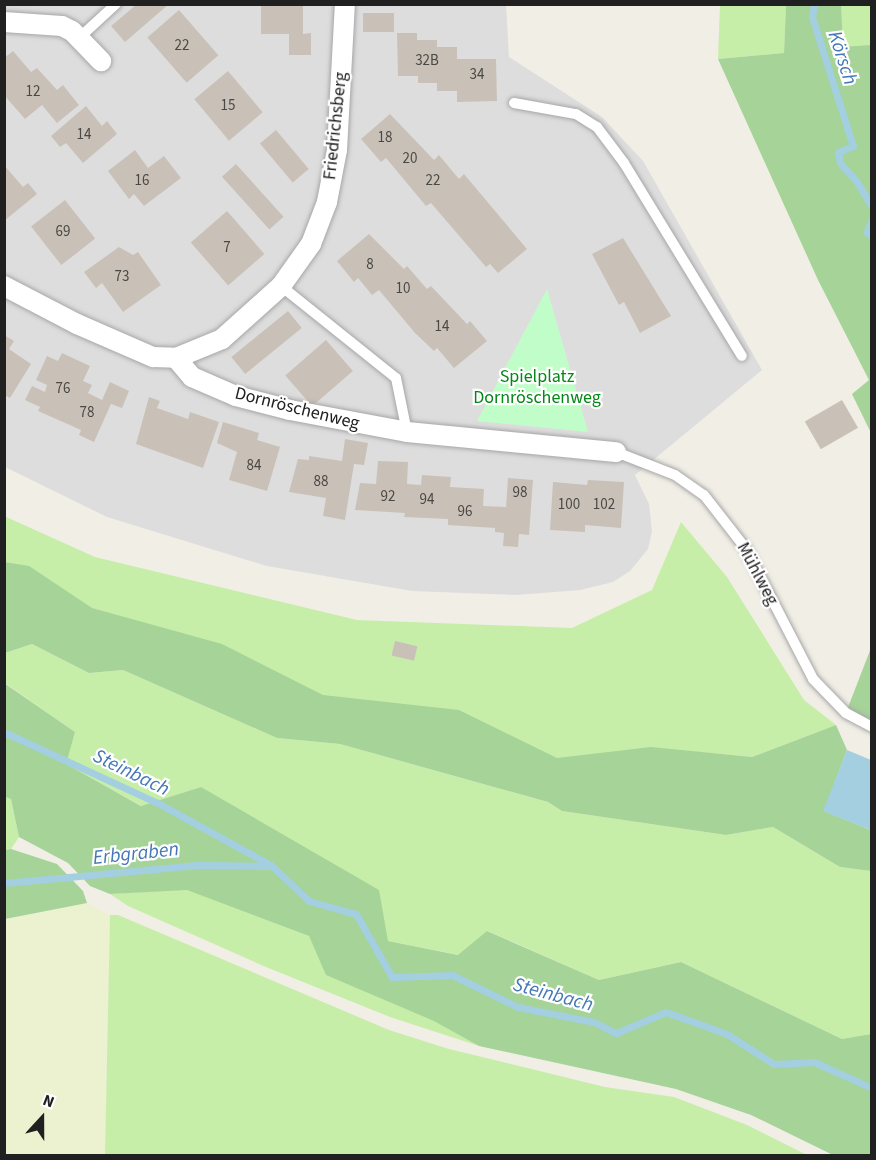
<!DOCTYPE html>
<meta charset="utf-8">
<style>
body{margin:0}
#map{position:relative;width:876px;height:1160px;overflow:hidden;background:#f1eee6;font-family:"Source Sans 3",sans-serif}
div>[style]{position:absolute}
.residential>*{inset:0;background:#dedddd}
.farmland>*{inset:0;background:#ecf1d0}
.grass>*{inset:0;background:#c6eea9;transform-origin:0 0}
.forest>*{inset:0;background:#a5d398}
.park>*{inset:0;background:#c1fdc9}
.water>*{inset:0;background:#a3cfe1}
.stream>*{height:7px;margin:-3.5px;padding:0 3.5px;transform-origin:3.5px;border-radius:3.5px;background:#a3cfe1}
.building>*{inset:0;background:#c9c1b8;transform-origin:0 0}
.roads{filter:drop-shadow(0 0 2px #a7a7a7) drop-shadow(0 0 2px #a7a7a7)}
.lane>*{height:10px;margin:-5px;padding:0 5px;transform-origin:5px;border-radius:5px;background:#fff}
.street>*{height:20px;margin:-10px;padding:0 10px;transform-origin:10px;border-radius:10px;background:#fff}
span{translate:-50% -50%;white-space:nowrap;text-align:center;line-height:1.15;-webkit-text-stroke:4.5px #fff;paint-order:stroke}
.number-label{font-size:15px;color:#4a4846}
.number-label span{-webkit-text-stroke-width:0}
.street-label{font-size:18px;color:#202020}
.park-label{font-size:18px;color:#048717}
.water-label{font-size:20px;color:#4577b6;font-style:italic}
.frame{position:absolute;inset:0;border:6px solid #202020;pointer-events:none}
.north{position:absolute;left:12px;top:1088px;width:60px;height:60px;-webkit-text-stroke:4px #fff;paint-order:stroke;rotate:21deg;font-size:16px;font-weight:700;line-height:24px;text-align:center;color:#202020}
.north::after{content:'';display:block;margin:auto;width:21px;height:27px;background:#202020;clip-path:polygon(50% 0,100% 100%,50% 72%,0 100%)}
</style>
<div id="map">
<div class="residential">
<i style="clip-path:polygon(4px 5px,506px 5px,509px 57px,602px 117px,643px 161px,762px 370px,635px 475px,649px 504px,652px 531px,648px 549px,630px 571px,613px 582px,580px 590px,516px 595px,412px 591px,267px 566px,107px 517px,5px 467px)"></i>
</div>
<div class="farmland">
<i style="clip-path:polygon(87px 903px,110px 915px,105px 1155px,5px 1156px,5px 919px)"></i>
</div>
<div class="grass">
<i style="clip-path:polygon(720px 5px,786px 5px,784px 53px,718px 59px)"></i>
<i style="left:841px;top:5px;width:30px;height:43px"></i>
<i style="clip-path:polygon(4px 516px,95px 557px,357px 620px,572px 628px,652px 590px,681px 522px,727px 577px,804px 700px,836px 725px,752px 757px,699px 752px,591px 800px,5px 601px)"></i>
<i style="clip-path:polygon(32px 644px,89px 673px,123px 670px,277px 738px,340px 744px,548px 802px,562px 811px,726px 835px,773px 827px,840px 867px,871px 871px,871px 1034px,842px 1039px,681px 962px,599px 980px,488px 931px,459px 955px,388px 941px,201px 787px,142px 806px,65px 764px,75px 732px,5px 683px,5px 653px)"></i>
<i style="clip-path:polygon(4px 797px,11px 799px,19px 837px,11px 849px,5px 850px)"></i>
<i style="clip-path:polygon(187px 889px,309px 936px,317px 953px,479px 1046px,390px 1017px,266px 967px,128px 906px,110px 894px)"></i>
<i style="clip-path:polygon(110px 915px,118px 915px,389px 1030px,449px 1049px,605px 1087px,674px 1097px,747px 1125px,807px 1155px,105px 1155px)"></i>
</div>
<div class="forest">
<i style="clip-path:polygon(786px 5px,841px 5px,843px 47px,871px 45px,871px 433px,852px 394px,869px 380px,818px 280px,718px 59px,784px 53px)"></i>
<i style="clip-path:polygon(4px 562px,29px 566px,92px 608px,222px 644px,323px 695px,459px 710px,557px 758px,651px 747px,752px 757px,836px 725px,847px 750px,824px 811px,871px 830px,871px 871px,840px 867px,773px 827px,726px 835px,562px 811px,548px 802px,340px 744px,277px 738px,123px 670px,89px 673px,32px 644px,5px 653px)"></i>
<i style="clip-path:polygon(871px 648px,871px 721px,847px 710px)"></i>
<i style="clip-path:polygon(4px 683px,75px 732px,66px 764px,141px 806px,201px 787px,379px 890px,388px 941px,458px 955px,487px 931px,599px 980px,681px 962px,842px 1039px,871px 1034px,871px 1155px,833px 1155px,751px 1115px,676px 1089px,479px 1046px,434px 1021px,326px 975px,309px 936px,187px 890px,110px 894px,90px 886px,68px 863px,19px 837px,11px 799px,5px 797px)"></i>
<i style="clip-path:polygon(11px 849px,57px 864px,83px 891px,87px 903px,5px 919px,5px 850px)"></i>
</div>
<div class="park">
<i style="clip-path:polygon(547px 289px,588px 432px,477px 421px)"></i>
</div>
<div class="water">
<i style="clip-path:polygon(847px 750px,871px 760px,871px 830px,823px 811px)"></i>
</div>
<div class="stream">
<i style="left:814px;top:4px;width:13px;rotate:99deg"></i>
<i style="left:812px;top:17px;width:135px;rotate:72.4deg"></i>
<i style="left:853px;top:146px;width:16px;rotate:158deg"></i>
<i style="left:838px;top:152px;width:11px;rotate:80deg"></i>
<i style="left:840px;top:163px;width:25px;rotate:48deg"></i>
<i style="left:857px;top:182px;width:29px;rotate:59deg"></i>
<i style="left:872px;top:219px;width:14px;rotate:111deg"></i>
<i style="left:867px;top:232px;width:7px;rotate:45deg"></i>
<i style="left:4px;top:732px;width:170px;rotate:24.8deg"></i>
<i style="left:158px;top:803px;width:130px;rotate:28.9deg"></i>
<i style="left:272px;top:866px;width:51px;rotate:43.4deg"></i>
<i style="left:309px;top:901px;width:49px;rotate:15.5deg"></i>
<i style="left:356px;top:914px;width:73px;rotate:60.3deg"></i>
<i style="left:392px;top:977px;width:60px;rotate:-1.9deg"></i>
<i style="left:452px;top:975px;width:73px;rotate:25.9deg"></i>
<i style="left:518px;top:1007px;width:77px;rotate:11.2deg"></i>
<i style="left:594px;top:1022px;width:25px;rotate:27deg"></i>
<i style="left:616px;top:1033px;width:54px;rotate:-22.8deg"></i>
<i style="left:666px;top:1012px;width:65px;rotate:19.8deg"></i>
<i style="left:727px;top:1034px;width:56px;rotate:32.6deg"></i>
<i style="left:774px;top:1064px;width:40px;rotate:-2.9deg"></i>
<i style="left:814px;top:1062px;width:64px;rotate:24.1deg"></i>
<i style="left:4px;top:883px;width:194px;rotate:-5.3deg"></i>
<i style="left:197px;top:865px;width:71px;rotate:0.8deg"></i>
</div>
<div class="building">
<i style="clip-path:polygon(137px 4px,169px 4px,125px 42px,111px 26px)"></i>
<i style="clip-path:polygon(261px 5px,303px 5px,303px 34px,311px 33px,311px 55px,289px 55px,289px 34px,261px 34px)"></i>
<i style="left:179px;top:10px;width:60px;height:42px;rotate:49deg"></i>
<i style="left:363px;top:13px;width:31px;height:19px"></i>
<i style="clip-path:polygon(397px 33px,417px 33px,417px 40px,437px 40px,437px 47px,457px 47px,457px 59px,496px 59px,497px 101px,457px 102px,457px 91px,437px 91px,437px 83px,418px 83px,418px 76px,398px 76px)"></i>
<i style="clip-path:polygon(13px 51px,31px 72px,37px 68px,57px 90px,63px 85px,79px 105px,57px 123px,42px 105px,25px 119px,4px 95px,4px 58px)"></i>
<i style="left:228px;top:71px;width:54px;height:44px;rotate:50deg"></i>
<i style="clip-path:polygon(86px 106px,102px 126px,107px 121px,117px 134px,83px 163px,66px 143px,60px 147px,51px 136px)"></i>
<i style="clip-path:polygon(390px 114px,434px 160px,439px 155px,459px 179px,464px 174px,527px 249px,498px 273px,490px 264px,486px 267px,431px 203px,426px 206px,386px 158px,381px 162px,361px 139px)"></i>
<i style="left:276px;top:130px;width:51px;height:21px;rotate:50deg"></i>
<i style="clip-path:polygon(135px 150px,148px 168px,164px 156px,181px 178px,144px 206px,134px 194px,129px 199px,108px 171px)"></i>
<i style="left:236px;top:164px;width:71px;height:19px;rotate:48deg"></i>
<i style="clip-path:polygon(4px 165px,23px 187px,28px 183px,37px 194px,4px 221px)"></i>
<i style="left:65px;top:200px;width:49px;height:43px;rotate:52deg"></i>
<i style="left:227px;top:211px;width:57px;height:48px;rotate:49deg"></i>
<i style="clip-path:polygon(369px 234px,404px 269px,407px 266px,427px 289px,431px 286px,467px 324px,470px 321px,487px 341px,454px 368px,437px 348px,434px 351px,415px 333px,379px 290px,372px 295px,358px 278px,354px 282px,337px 261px)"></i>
<i style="clip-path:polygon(623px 238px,671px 316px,640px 333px,624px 302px,619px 305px,592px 254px)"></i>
<i style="clip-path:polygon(119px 247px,133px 255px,138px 252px,161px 285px,123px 312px,102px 283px,96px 288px,84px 272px)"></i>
<i style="left:288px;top:311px;width:22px;height:73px;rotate:51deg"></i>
<i style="clip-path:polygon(4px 335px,14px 341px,9px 349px,31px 364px,10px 398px,4px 395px)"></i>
<i style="left:326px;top:340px;width:41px;height:54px;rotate:49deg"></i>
<i style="clip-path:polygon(62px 353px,90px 366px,83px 381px,92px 385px,88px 393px,102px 400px,110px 382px,129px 391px,122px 408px,111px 404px,94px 442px,79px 435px,81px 430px,38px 411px,40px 407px,25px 400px,32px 386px,45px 392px,47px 385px,36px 380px,47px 356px,58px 361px)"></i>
<i style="clip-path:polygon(149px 397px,160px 401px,157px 408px,188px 419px,190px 412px,219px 422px,203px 468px,136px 444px)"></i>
<i style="left:842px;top:400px;width:32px;height:43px;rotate:60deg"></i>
<i style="clip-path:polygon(223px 422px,259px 433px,257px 440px,280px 447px,267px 491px,229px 480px,237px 452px,217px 443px)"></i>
<i style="clip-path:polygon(345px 439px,368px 443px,364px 465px,354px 464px,345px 520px,323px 516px,326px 498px,289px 492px,298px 459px,309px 460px,309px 456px,342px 461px)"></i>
<i style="clip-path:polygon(378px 461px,408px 462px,407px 484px,421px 485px,422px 475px,451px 477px,450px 487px,484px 489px,483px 506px,506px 507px,508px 478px,533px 480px,529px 535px,519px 534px,518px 547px,503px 546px,504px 533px,495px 532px,495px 528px,448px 525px,448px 519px,404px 517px,405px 513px,355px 510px,360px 483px,376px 484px)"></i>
<i style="clip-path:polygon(588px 480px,624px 482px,621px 528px,585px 525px,585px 532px,550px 530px,553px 482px,587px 485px)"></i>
<i style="left:395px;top:641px;width:23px;height:15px;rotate:13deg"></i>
</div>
<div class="roads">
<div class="lane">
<i style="left:79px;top:38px;width:50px;rotate:-42.6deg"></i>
<i style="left:514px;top:103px;width:63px;rotate:10.1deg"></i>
<i style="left:576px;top:114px;width:25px;rotate:32deg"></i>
<i style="left:597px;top:127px;width:45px;rotate:53.1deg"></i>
<i style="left:624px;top:163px;width:226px;rotate:58.6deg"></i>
<i style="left:281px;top:286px;width:147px;rotate:38.7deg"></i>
<i style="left:396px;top:378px;width:55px;rotate:78.5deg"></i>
<i style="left:616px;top:452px;width:63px;rotate:21.3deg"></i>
<i style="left:675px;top:475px;width:35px;rotate:35deg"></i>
<i style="left:704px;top:495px;width:68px;rotate:52.1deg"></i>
<i style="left:746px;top:549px;width:146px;rotate:62.7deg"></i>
<i style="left:813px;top:679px;width:47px;rotate:45.9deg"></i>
<i style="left:846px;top:713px;width:30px;rotate:28deg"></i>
</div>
<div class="street">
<i style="left:4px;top:22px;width:58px;rotate:3.9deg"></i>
<i style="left:62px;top:26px;width:11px;rotate:27deg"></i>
<i style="left:72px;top:31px;width:42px;rotate:46deg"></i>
<i style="left:4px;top:286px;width:82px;rotate:27.5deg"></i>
<i style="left:77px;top:324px;width:83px;rotate:23.5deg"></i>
<i style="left:153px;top:357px;width:23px;rotate:2deg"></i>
<i style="left:176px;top:358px;width:25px;rotate:50deg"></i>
<i style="left:192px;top:377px;width:48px;rotate:23.4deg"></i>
<i style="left:236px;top:396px;width:56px;rotate:14.5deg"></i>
<i style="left:290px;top:410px;width:119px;rotate:10.6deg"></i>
<i style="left:407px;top:432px;width:210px;rotate:5.5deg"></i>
<i style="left:176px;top:358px;width:50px;rotate:-22.4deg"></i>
<i style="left:222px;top:339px;width:79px;rotate:-41.9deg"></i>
<i style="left:281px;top:286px;width:52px;rotate:-54.5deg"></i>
<i style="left:311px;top:244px;width:45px;rotate:-69.1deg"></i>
<i style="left:327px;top:202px;width:53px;rotate:-79.1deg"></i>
<i style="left:337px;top:150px;width:146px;rotate:-86.9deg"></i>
</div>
</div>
<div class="number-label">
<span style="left:182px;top:46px">22</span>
<span style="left:427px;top:61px">32B</span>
<span style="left:477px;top:75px">34</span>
<span style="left:33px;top:92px">12</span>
<span style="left:228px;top:106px">15</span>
<span style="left:84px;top:135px">14</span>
<span style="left:385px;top:138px">18</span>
<span style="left:410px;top:159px">20</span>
<span style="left:142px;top:181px">16</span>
<span style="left:433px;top:181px">22</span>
<span style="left:63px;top:232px">69</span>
<span style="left:227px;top:248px">7</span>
<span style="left:370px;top:265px">8</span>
<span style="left:122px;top:277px">73</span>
<span style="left:403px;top:289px">10</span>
<span style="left:442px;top:327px">14</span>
<span style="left:63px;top:389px">76</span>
<span style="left:87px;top:413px">78</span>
<span style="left:254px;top:466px">84</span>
<span style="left:321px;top:482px">88</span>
<span style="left:520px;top:493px">98</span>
<span style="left:388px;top:497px">92</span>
<span style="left:427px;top:500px">94</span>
<span style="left:569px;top:505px">100</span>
<span style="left:604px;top:505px">102</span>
<span style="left:465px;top:512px">96</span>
</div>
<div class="street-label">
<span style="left:336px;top:126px;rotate:-84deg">Friedrichsberg</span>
<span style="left:297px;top:409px;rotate:14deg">Dornröschenweg</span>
<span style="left:757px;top:574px;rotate:62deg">Mühlweg</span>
</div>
<div class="park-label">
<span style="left:537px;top:388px">Spielplatz<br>Dornröschenweg</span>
</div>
<div class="water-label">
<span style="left:842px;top:58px;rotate:72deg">Körsch</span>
<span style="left:131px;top:773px;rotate:26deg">Steinbach</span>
<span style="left:136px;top:854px;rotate:-6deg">Erbgraben</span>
<span style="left:553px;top:995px;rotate:15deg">Steinbach</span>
</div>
<div class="frame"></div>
<div class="north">N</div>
</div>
